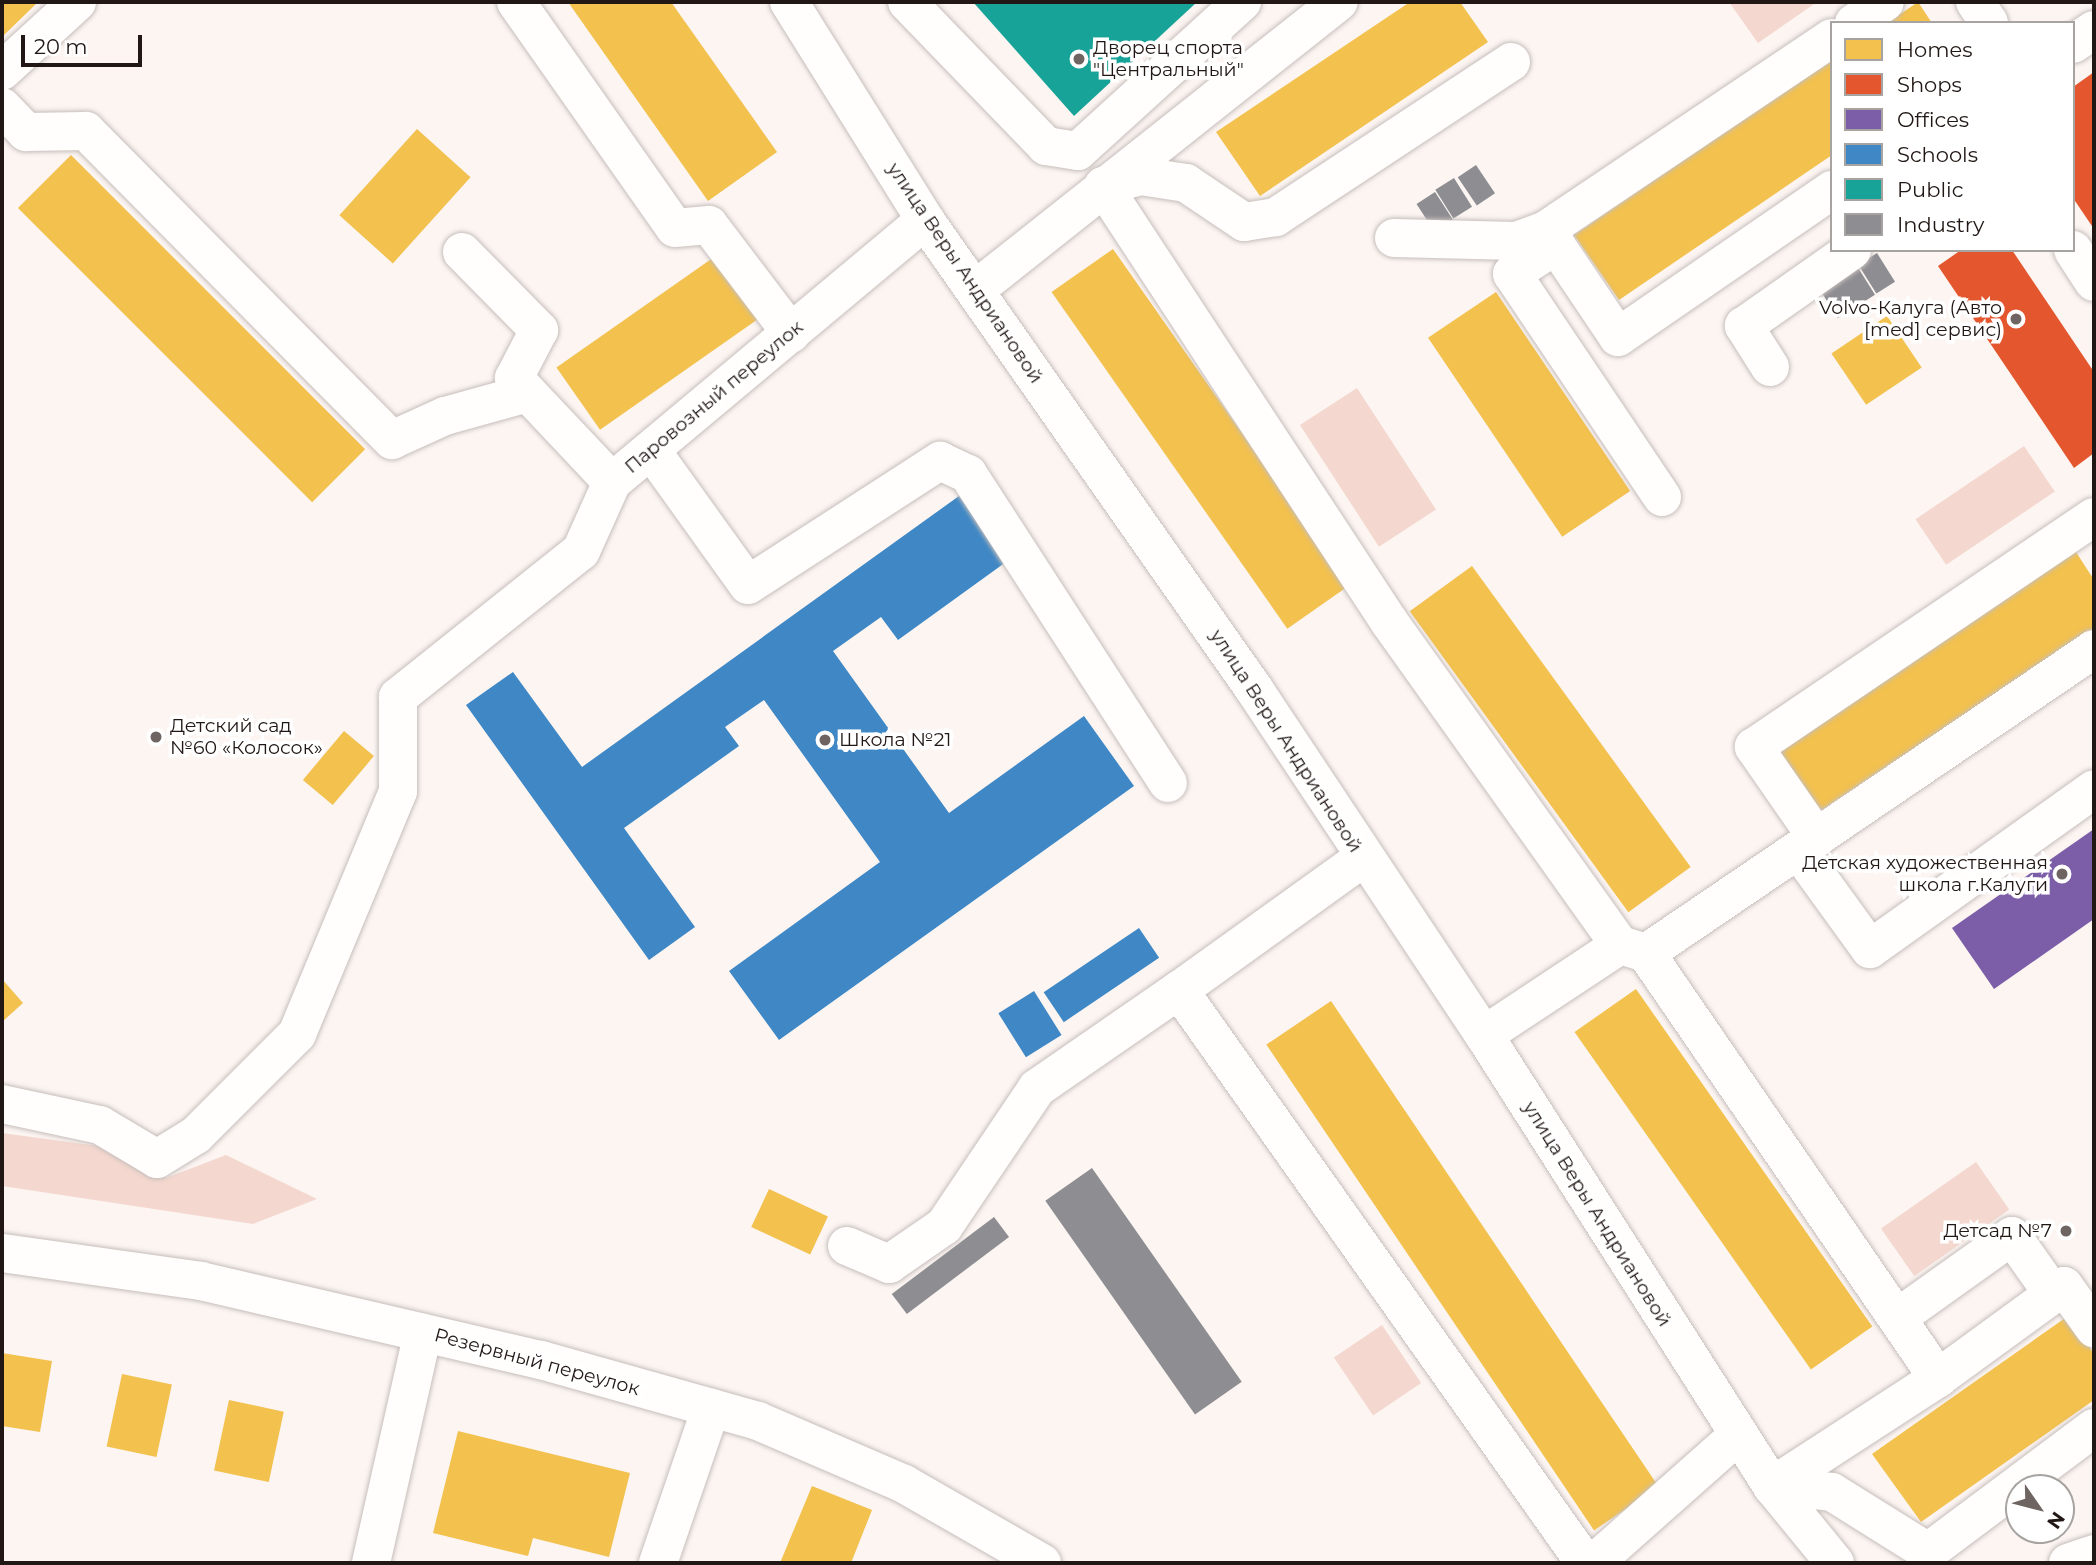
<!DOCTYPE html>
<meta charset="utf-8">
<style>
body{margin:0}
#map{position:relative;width:2096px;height:1565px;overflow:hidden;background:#fcf5f2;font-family:Montserrat,sans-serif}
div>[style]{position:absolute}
.green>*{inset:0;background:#f4d8cf;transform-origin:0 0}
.homes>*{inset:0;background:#f2c14e;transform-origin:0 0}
.shops>*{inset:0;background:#e4572e}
.offices>*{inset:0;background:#7b5ea7}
.schools>*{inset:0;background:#3f88c5;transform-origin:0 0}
.public>*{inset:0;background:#17a398}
.industry>*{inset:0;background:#8d8d92;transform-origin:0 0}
.roads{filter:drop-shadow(0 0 2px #c6bebb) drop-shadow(0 0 2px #c6bebb)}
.minor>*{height:38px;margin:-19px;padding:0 19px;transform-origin:19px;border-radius:19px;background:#fffefd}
.dots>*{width:19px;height:19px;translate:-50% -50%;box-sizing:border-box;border:4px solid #fff;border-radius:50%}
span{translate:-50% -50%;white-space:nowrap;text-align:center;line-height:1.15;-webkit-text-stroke:7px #fff;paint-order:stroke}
.poi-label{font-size:19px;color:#211815}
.left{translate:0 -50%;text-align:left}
.right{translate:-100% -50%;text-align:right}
.street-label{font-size:19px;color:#211815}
.frame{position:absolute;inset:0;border:4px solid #211815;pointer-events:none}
.legend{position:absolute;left:1830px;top:21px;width:245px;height:231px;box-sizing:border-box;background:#fff;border:2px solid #a6a3a1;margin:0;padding:9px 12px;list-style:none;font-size:21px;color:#211815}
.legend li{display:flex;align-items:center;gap:14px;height:35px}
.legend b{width:35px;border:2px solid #a6a3a1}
.north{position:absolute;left:2005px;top:1474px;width:70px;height:70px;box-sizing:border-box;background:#fff;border:2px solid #a6a3a1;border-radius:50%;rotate:125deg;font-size:19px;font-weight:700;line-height:28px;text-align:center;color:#211815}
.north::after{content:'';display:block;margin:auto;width:24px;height:32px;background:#6e6562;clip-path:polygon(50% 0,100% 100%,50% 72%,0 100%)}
.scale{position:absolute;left:21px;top:35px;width:121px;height:32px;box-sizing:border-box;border:4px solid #211815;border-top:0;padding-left:9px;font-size:21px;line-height:24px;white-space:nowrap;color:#211815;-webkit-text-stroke:5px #fff;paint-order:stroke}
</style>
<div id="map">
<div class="green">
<i style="clip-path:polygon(1729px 2px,1817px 2px,1758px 43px)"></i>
<i style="left:1357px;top:388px;width:145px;height:68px;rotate:57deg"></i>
<i style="left:2024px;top:446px;width:55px;height:131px;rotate:56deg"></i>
<i style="clip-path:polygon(2px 1133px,135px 1151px,166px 1178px,226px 1155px,317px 1199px,253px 1224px,2px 1186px)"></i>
<i style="left:1976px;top:1162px;width:58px;height:116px;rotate:55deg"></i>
<i style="left:1382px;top:1325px;width:70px;height:58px;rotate:56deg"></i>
</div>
<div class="homes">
<i style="clip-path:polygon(2px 2px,38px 2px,2px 37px)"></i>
<i style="clip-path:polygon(568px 2px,671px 2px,777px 152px,708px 201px)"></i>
<i style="clip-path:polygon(1410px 2px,1460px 2px,1488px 42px,1260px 196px,1216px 132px)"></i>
<i style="clip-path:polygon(1918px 2px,1932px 23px,1887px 23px)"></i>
<i style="clip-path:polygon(1832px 60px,1832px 155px,1619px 300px,1574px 235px)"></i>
<i style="left:417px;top:129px;width:72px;height:116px;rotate:42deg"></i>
<i style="left:71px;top:155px;width:416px;height:75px;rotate:45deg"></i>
<i style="left:1113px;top:249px;width:411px;height:75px;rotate:55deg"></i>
<i style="left:717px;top:255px;width:76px;height:196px;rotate:55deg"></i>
<i style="left:1496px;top:292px;width:240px;height:82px;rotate:56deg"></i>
<i style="left:1887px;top:316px;width:62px;height:67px;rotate:56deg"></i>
<i style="clip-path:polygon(2076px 552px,2094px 580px,2094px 628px,1817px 813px,1776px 752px)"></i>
<i style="left:1472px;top:566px;width:372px;height:77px;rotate:54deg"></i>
<i style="left:344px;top:731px;width:39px;height:64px;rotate:40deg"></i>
<i style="clip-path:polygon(2px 979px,23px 1003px,2px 1022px)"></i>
<i style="left:1636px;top:989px;width:412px;height:75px;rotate:55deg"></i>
<i style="left:1331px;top:1001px;width:586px;height:78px;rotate:56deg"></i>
<i style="left:769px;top:1189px;width:65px;height:42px;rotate:25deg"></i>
<i style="clip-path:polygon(2068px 1316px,2094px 1354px,2094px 1400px,1921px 1522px,1872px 1454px)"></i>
<i style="clip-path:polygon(2px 1353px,52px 1361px,40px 1432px,2px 1426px)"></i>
<i style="left:122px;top:1374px;width:51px;height:74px;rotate:12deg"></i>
<i style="left:229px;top:1400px;width:56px;height:72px;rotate:12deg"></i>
<i style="clip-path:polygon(458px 1431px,630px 1473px,609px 1557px,533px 1538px,528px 1556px,433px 1533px)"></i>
<i style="clip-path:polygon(812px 1486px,872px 1510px,851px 1563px,780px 1563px)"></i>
</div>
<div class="shops">
<i style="clip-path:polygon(2094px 72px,2094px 229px,2073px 198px,2073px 87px)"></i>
<i style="clip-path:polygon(1961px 250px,2012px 250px,2094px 372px,2094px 453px,2074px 468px,1938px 266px)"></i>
</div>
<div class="offices">
<i style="clip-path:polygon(2094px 829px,2094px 919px,1994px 989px,1952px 928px)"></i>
</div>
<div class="schools">
<i style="clip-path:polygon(959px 496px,1006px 562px,898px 640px,881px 617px,833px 651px,949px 813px,1084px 716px,1134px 786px,779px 1040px,729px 971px,880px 862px,764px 700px,725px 727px,739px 746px,624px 828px,695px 927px,649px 960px,466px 705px,513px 672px,582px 767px)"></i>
<i style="left:1139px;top:928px;width:36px;height:115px;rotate:56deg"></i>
<i style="left:1034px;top:991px;width:52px;height:42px;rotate:58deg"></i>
</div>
<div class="public">
<i style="clip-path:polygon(973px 2px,1197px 2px,1074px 116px)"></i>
</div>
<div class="industry">
<i style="left:1476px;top:165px;width:34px;height:22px;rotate:56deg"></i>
<i style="left:1454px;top:178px;width:34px;height:22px;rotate:58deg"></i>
<i style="left:1435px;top:192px;width:33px;height:22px;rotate:57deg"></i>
<i style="left:1877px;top:253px;width:34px;height:22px;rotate:58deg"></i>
<i style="left:1857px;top:266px;width:34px;height:44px;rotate:58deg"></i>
<i style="left:1092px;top:1168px;width:261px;height:57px;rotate:55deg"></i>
<i style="left:994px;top:1217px;width:25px;height:128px;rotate:53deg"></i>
</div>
<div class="roads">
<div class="minor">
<i style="left:516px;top:2px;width:276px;rotate:54.9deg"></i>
<i style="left:675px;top:228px;width:34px;rotate:-5deg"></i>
<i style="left:709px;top:225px;width:136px;rotate:52.8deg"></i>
<i style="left:789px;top:2px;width:257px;rotate:58deg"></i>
<i style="left:925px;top:220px;width:573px;rotate:54.95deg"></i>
<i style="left:1254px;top:689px;width:415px;rotate:56.4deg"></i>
<i style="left:1484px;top:1035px;width:535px;rotate:57.44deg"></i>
<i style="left:1772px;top:1486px;width:198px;rotate:-33deg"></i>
<i style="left:1938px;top:1378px;width:156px;rotate:-36.1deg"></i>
<i style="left:2064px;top:1286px;width:52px;rotate:54.5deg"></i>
<i style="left:907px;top:2px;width:200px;rotate:46deg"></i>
<i style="left:1046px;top:146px;width:32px;rotate:9deg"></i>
<i style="left:1078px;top:151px;width:222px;rotate:-42.3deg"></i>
<i style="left:1975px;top:2px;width:25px;rotate:56deg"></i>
<i style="left:1854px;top:23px;width:37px;rotate:-34deg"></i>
<i style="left:2073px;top:44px;width:25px;rotate:-34deg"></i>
<i style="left:1511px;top:62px;width:282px;rotate:146.6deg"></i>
<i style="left:1276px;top:217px;width:32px;rotate:171deg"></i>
<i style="left:1244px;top:222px;width:70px;rotate:-146.1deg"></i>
<i style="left:1186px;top:183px;width:46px;rotate:-171.2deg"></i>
<i style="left:1141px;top:176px;width:39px;rotate:165deg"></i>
<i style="left:1103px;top:186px;width:523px;rotate:56.71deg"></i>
<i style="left:1390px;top:623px;width:396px;rotate:54.5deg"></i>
<i style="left:2px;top:71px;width:102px;rotate:-42.6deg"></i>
<i style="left:2px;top:107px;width:35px;rotate:46deg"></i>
<i style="left:26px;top:132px;width:60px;rotate:-1deg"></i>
<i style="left:86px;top:131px;width:435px;rotate:45.3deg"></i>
<i style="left:392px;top:440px;width:58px;rotate:-24.4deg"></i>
<i style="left:445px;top:416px;width:86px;rotate:-15.5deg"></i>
<i style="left:1394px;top:238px;width:122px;rotate:1.4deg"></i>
<i style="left:1516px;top:241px;width:32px;rotate:-20deg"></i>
<i style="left:1556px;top:245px;width:18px;rotate:-124deg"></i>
<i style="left:1546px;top:230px;width:344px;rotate:-33.9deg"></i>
<i style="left:2073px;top:250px;width:38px;rotate:57deg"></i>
<i style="left:462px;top:252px;width:110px;rotate:45.4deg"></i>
<i style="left:539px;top:330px;width:54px;rotate:117.5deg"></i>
<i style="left:514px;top:378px;width:143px;rotate:46.7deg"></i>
<i style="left:975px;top:290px;width:464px;rotate:-38.4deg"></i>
<i style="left:1770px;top:367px;width:49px;rotate:-122.4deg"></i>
<i style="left:1744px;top:326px;width:132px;rotate:-35.1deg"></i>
<i style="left:651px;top:450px;width:166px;rotate:54.3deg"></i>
<i style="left:748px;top:585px;width:229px;rotate:-32.9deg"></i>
<i style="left:940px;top:461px;width:31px;rotate:25deg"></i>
<i style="left:968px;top:474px;width:368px;rotate:57.1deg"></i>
<i style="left:1662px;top:497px;width:269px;rotate:-123.9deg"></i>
<i style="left:1512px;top:274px;width:53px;rotate:-33.4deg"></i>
<i style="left:1556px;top:245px;width:111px;rotate:56deg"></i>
<i style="left:1618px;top:337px;width:260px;rotate:-34.5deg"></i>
<i style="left:1817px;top:838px;width:111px;rotate:-124.7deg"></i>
<i style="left:1754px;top:747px;width:410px;rotate:-34.1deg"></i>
<i style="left:1799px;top:851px;width:121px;rotate:54.1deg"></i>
<i style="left:1870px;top:949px;width:275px;rotate:-35.5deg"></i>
<i style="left:1363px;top:858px;width:226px;rotate:144.3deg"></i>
<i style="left:1179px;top:990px;width:702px;rotate:54.68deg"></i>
<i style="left:1646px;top:953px;width:516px;rotate:55.51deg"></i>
<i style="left:1484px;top:1035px;width:163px;rotate:-33.5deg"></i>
<i style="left:1620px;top:945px;width:27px;rotate:17deg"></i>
<i style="left:1646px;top:953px;width:541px;rotate:-34.16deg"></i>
<i style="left:2px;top:1104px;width:100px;rotate:12.1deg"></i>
<i style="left:100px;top:1125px;width:66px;rotate:30.8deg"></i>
<i style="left:157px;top:1159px;width:46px;rotate:-31.6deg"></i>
<i style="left:196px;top:1135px;width:143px;rotate:-45deg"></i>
<i style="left:297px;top:1034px;width:263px;rotate:-67.4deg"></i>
<i style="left:398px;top:791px;width:94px;rotate:-90deg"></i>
<i style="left:398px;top:697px;width:234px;rotate:-38.6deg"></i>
<i style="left:581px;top:551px;width:76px;rotate:-65.8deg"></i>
<i style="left:612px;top:482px;width:408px;rotate:-39.9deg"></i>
<i style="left:847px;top:1246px;width:46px;rotate:23.2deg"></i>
<i style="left:889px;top:1264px;width:67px;rotate:-34.6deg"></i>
<i style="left:944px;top:1226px;width:166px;rotate:-56deg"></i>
<i style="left:1037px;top:1088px;width:173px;rotate:-34.6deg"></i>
<i style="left:2px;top:1253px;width:201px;rotate:8deg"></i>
<i style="left:201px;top:1281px;width:349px;rotate:13.1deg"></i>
<i style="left:541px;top:1360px;width:225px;rotate:15.7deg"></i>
<i style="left:758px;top:1421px;width:159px;rotate:23.3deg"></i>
<i style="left:904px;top:1484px;width:159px;rotate:29.8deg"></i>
<i style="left:1897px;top:1318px;width:141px;rotate:-35.5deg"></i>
<i style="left:2012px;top:1236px;width:71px;rotate:54.7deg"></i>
<i style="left:371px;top:1563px;width:236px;rotate:-77.3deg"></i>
<i style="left:658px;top:1563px;width:164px;rotate:-71.1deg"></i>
<i style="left:1594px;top:1563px;width:191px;rotate:-41.6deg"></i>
<i style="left:1835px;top:1563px;width:99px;rotate:-129.3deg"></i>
<i style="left:1772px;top:1486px;width:60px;rotate:5.7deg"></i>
<i style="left:1832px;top:1492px;width:113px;rotate:32deg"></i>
<i style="left:1928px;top:1552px;width:207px;rotate:-36.8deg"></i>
<i style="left:2068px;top:1563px;width:28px;rotate:-19deg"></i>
</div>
</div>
<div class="dots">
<i style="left:1079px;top:59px;background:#6e6562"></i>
<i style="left:2016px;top:319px;background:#6e6562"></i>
<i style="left:156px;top:737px;background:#6e6562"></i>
<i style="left:825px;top:740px;background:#6e6562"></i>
<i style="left:2062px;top:874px;background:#6e6562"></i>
<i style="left:2066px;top:1231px;background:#6e6562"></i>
</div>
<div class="poi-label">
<span class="left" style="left:1093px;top:59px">Дворец спорта<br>"Центральный"</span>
<span class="right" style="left:2002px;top:319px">Volvo-Калуга (Авто<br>[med] сервис)</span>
<span class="left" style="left:170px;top:737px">Детский сад<br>№60 «Колосок»</span>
<span class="left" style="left:839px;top:740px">Школа №21</span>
<span class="right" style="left:2048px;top:874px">Детская художественная<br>школа г.Калуги</span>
<span class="right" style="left:2052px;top:1231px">Детсад №7</span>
</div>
<div class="street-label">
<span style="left:965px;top:273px;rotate:56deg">улица Веры Андриановой</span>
<span style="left:714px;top:397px;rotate:-40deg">Паровозный переулок</span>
<span style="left:1286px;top:741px;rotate:57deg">улица Веры Андриановой</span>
<span style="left:1597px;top:1214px;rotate:58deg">улица Веры Андриановой</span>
<span style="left:537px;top:1362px;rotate:15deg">Резервный переулок</span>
</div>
<div class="frame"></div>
<ul class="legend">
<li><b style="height:19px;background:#f2c14e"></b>Homes</li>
<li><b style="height:19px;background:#e4572e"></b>Shops</li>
<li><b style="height:19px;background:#7b5ea7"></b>Offices</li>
<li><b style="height:19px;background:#3f88c5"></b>Schools</li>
<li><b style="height:19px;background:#17a398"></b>Public</li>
<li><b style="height:19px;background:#8d8d92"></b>Industry</li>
</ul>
<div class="north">N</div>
<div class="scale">20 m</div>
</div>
